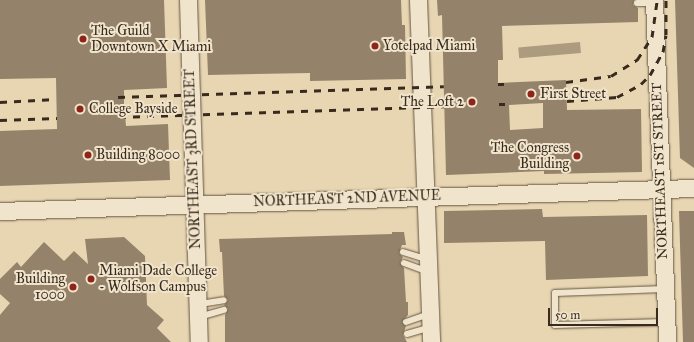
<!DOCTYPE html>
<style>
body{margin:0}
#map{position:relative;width:694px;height:342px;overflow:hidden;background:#e8d5b1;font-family:"IM FELL Great Primer",serif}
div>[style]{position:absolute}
.water>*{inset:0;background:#ac9b7f;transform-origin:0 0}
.building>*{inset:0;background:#94836a}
.roads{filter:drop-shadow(0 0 1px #645642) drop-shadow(0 0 1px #645642)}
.lane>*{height:6px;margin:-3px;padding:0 3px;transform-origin:3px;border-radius:3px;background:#f0e4cc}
.secondary>*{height:17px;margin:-8.5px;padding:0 8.5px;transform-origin:8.5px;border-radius:8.5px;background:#f0e4cc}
.rail>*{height:3px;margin-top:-1.5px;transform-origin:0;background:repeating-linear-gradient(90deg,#382b1d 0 7px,transparent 0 14px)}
.dots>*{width:11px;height:11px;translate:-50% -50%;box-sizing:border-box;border:2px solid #f0e4cc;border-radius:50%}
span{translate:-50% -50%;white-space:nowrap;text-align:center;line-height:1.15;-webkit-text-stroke:4px #f0e4cc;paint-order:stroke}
.poi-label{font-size:14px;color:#382b1d}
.left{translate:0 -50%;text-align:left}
.right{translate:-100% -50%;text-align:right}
.street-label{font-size:14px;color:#382b1d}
.scale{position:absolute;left:548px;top:308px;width:110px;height:18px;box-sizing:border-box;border:2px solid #382b1d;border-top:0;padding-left:5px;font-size:12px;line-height:14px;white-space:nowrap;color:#382b1d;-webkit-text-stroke:3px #f0e4cc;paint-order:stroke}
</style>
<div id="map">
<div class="water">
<i style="left:580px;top:42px;width:11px;height:62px;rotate:85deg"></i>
</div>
<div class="building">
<i style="clip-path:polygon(0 0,164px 0,167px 88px,124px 90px,124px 104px,126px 126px,168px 124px,170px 180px,0 186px,0 131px,57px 129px,56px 78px,0 79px)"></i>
<i style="clip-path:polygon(205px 0,401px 0,402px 25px,405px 25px,406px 79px,310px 81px,310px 73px,208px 75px)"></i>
<i style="clip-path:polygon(evenodd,437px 0,634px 0,633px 5px,638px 8px,638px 22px,502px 26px,503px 60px,498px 60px,498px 83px,566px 80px,567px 110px,641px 109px,642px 172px,544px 174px,544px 171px,446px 175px,442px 15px,438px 16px,437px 0,543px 103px,543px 128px,510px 130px,509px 105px,543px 103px)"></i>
<i style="clip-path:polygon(675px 0,694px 0,694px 168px,680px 158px)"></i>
<i style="clip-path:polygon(542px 209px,543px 217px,647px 215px,648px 276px,546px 280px,545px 241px,444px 243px,444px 211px)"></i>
<i style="clip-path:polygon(679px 211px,694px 211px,694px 342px,683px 342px)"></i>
<i style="clip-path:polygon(392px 232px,404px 232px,406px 245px,402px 245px,399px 253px,403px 257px,400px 263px,404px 268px,406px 302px,408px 302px,408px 315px,402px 322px,406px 326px,403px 335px,407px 342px,225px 342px,225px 315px,228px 309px,224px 305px,228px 300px,224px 296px,222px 252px,220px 252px,219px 239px,392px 234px)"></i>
<i style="clip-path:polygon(124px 237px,145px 256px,147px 305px,164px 320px,157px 328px,171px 342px,0 342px,0 315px,10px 303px,0 294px,0 279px,17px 262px,21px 267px,44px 242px,64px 261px,74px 251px,88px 264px,85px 239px)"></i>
</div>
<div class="roads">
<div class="lane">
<i style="left:637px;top:3px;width:16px"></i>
<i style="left:403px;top:252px;width:24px;rotate:17deg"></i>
<i style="left:404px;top:263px;width:23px;rotate:20deg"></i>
<i style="left:664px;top:289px;width:109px;rotate:177.9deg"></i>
<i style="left:555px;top:293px;width:32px;rotate:90deg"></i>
<i style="left:555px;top:325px;width:110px;rotate:-1.6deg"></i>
<i style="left:200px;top:304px;width:24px;rotate:-9deg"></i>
<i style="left:199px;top:317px;width:26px;rotate:-16deg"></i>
<i style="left:406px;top:322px;width:24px;rotate:-19deg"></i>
<i style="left:407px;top:334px;width:22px;rotate:-16deg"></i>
</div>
<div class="secondary">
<i style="left:188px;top:0;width:342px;rotate:88.2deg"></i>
<i style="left:418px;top:0;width:342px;rotate:87.8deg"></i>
<i style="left:654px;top:0;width:342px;rotate:87.8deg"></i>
<i style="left:0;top:211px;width:694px;rotate:-1.9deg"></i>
</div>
</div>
<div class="rail">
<i style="left:566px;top:82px;width:45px;rotate:-7.6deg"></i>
<i style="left:611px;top:76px;width:31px;rotate:-32deg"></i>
<i style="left:637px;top:60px;width:27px;rotate:-57deg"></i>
<i style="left:652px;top:37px;width:37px;rotate:-82deg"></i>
<i style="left:498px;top:84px;width:6px"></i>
<i style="left:118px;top:97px;width:326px;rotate:-1.9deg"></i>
<i style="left:567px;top:101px;width:50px;rotate:-4.6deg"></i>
<i style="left:617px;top:97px;width:27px;rotate:-28deg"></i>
<i style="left:641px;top:84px;width:13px;rotate:-45deg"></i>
<i style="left:650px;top:75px;width:26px;rotate:-61deg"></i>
<i style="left:663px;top:52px;width:17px;rotate:-80deg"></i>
<i style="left:666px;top:35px;width:35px;rotate:-90deg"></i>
<i style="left:0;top:102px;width:56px;rotate:-3.1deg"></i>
<i style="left:499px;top:104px;width:6px"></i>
<i style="left:119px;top:117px;width:326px;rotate:-1.9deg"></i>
<i style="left:0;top:120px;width:57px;rotate:-2deg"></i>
</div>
<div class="dots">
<i style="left:83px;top:39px;background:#8f2418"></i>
<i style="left:375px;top:46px;background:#8f2418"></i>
<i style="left:531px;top:94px;background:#8f2418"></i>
<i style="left:472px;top:102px;background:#8f2418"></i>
<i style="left:80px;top:109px;background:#8f2418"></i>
<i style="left:88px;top:155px;background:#8f2418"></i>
<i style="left:577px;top:156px;background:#8f2418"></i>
<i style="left:91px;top:279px;background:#8f2418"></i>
<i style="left:73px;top:287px;background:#8f2418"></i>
</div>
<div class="poi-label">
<span class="left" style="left:91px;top:39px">The Guild<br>Downtown X Miami</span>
<span class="left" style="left:383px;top:46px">Yotelpad Miami</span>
<span class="left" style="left:540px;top:94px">First Street</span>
<span class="right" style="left:464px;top:102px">The Loft 2</span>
<span class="left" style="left:89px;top:109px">College Bayside</span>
<span class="right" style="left:569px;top:156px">The Congress<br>Building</span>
<span class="left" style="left:96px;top:155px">Building 8000</span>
<span class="left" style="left:99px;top:279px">Miami Dade College<br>- Wolfson Campus</span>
<span class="right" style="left:65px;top:287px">Building<br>1000</span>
</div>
<div class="street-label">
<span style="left:193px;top:159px;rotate:-92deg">NORTHEAST 3RD STREET</span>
<span style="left:660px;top:171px;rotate:-92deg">NORTHEAST 1ST STREET</span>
<span style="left:347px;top:199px;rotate:-2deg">NORTHEAST 2ND AVENUE</span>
</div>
<div class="scale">50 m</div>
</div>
